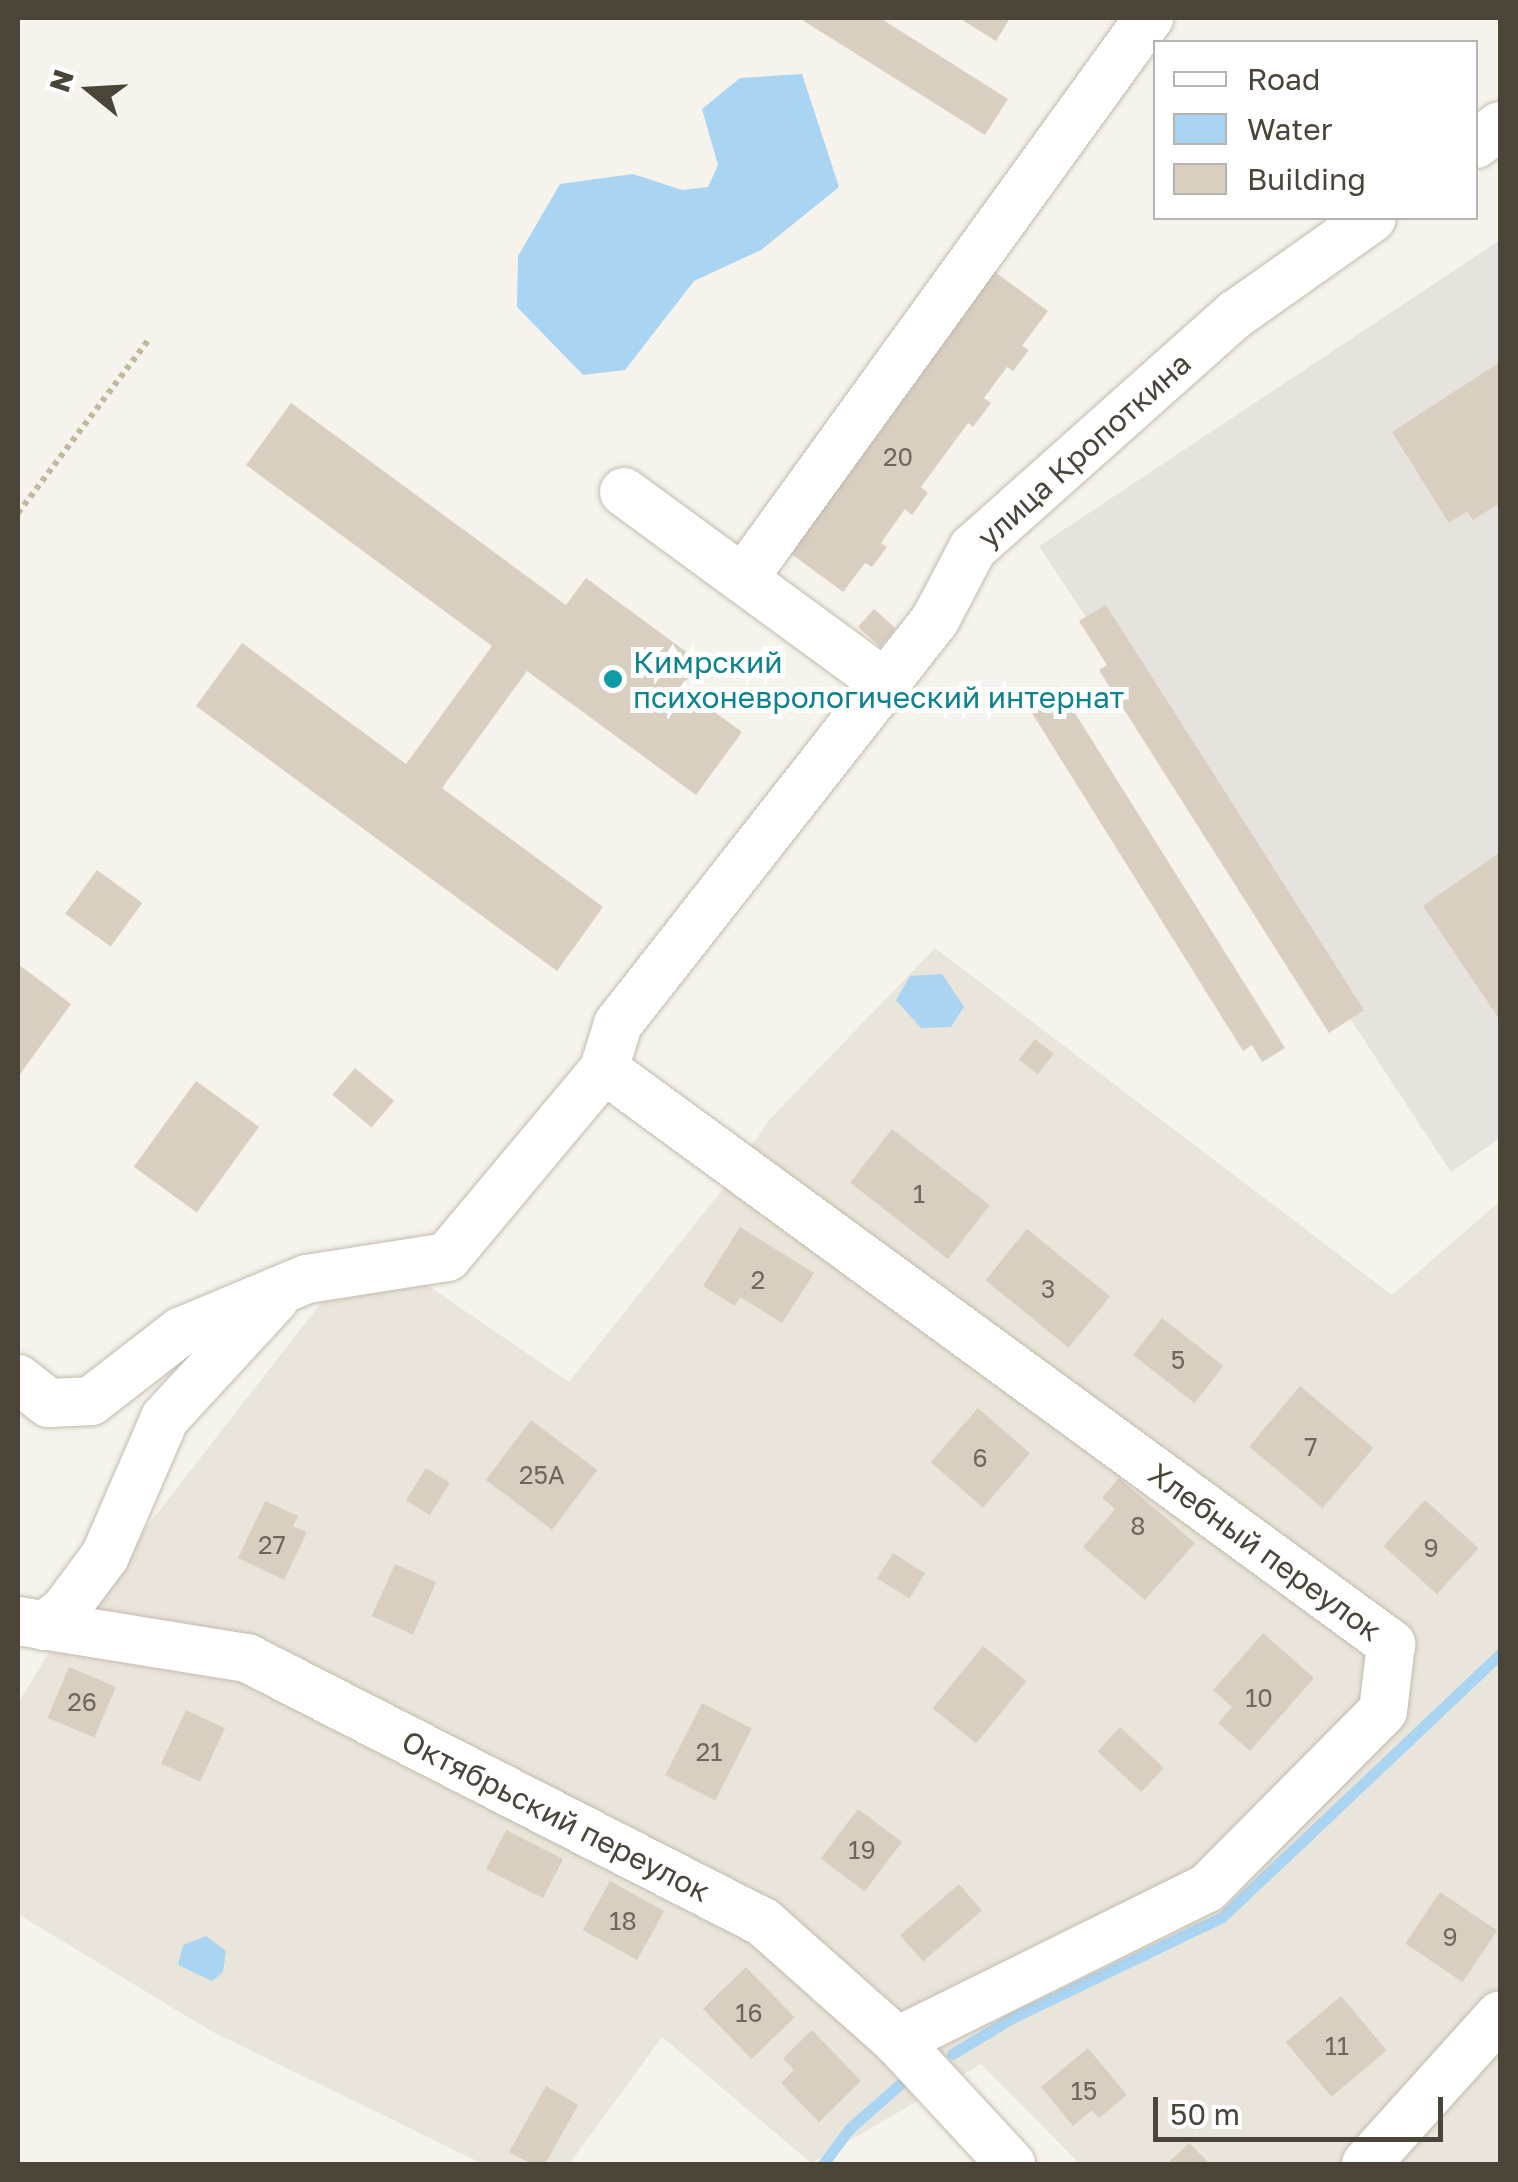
<!DOCTYPE html>
<meta charset="utf-8">
<style>
body{margin:0}
#map{position:relative;width:1518px;height:2182px;overflow:hidden;background:#f6f3ec;font-family:"Golos Text",sans-serif}
div>[style]{position:absolute}
.residential>*{inset:0;background:#eae5da}
.industrial>*{inset:0;background:#e6e2dd}
.water>*{inset:0;background:#a9d4f2}
.stream>*{height:11px;margin:-5.5px;padding:0 5.5px;transform-origin:5.5px;border-radius:5.5px;background:#a9d4f2}
.building>*{inset:0;background:#d8cfc1;transform-origin:0 0}
.path>*{height:6px;margin-top:-3px;transform-origin:0;background:repeating-linear-gradient(90deg,#c4b79f 0 5px,transparent 0 10px)}
.roads{filter:drop-shadow(0 0 2px #c2bbae) drop-shadow(0 0 2px #c2bbae)}
.minor>*{height:48px;margin:-24px;padding:0 24px;transform-origin:24px;border-radius:24px;background:#fff}
.dots>*{width:28px;height:28px;translate:-50% -50%;box-sizing:border-box;border:5px solid #fff;border-radius:50%}
span{translate:-50% -50%;white-space:nowrap;text-align:center;line-height:1.15;-webkit-text-stroke:10px #fff;paint-order:stroke}
.number-label{font-size:25px;color:#6e675b}
.number-label span{-webkit-text-stroke-width:0}
.street-label{font-size:30px;color:#4b4439}
.culture-label{font-size:30px;color:#0d838f}
.left{translate:0 -50%;text-align:left}
.frame{position:absolute;inset:0;border:20px solid #4b4439;pointer-events:none}
.legend{position:absolute;left:1153px;top:40px;width:325px;height:180px;box-sizing:border-box;background:#fff;border:2px solid #b7b4b0;margin:0;padding:12px 18px;list-style:none;font-size:30px;color:#4b4439}
.legend li{display:flex;align-items:center;gap:20px;height:50px}
.legend b{width:50px;border:2px solid #b7b4b0}
.north{position:absolute;left:40px;top:40px;width:100px;height:100px;-webkit-text-stroke:8px #fff;paint-order:stroke;rotate:288deg;font-size:28px;font-weight:700;line-height:40px;text-align:center;color:#4b4439}
.north::after{content:'';display:block;margin:auto;width:35px;height:45px;background:#4b4439;clip-path:polygon(50% 0,100% 100%,50% 72%,0 100%)}
.scale{position:absolute;left:1153px;top:2097px;width:290px;height:45px;box-sizing:border-box;border:5px solid #4b4439;border-top:0;padding-left:12px;font-size:30px;line-height:35px;white-space:nowrap;color:#4b4439;-webkit-text-stroke:8px #fff;paint-order:stroke}
</style>
<div id="map">
<div class="residential">
<i style="clip-path:polygon(935px 948px,1392px 1295px,1500px 1201px,1500px 2164px,1080px 2164px,981px 2064px,811px 2163px,662px 2037px,569px 2164px,483px 2164px,211px 2031px,18px 1914px,18px 1703px,50px 1651px,367px 1244px,569px 1382px,722px 1190px,769px 1120px)"></i>
</div>
<div class="industrial">
<i style="clip-path:polygon(1500px 240px,1500px 1138px,1451px 1172px,1039px 546px)"></i>
</div>
<div class="water">
<i style="clip-path:polygon(802px 74px,839px 187px,761px 250px,694px 281px,625px 370px,583px 375px,517px 307px,518px 256px,560px 184px,633px 174px,682px 190px,708px 187px,718px 165px,702px 109px,740px 78px)"></i>
<i style="clip-path:polygon(942px 974px,964px 1007px,951px 1027px,921px 1028px,896px 1000px,910px 976px)"></i>
<i style="clip-path:polygon(206px 1936px,226px 1951px,223px 1972px,212px 1981px,178px 1965px,183px 1945px)"></i>
</div>
<div class="stream">
<i style="left:952px;top:2054px;width:70px;rotate:-31deg"></i>
<i style="left:1012px;top:2018px;width:233px;rotate:-25.7deg"></i>
<i style="left:1222px;top:1917px;width:383px;rotate:-43.4deg"></i>
<i style="left:823px;top:2164px;width:44px;rotate:-53.4deg"></i>
<i style="left:849px;top:2129px;width:68px;rotate:-41.4deg"></i>
</div>
<div class="building">
<i style="clip-path:polygon(799px 18px,880px 18px,1008px 99px,985px 135px)"></i>
<i style="clip-path:polygon(959px 18px,1010px 18px,996px 41px)"></i>
<i style="clip-path:polygon(991px 269px,1048px 311px,1022px 346px,1029px 350px,1013px 371px,1007px 367px,984px 398px,991px 403px,973px 427px,968px 423px,921px 487px,928px 493px,912px 515px,905px 509px,881px 543px,887px 547px,872px 567px,865px 563px,843px 592px,786px 550px)"></i>
<i style="clip-path:polygon(1500px 362px,1500px 503px,1473px 520px,1467px 511px,1449px 523px,1392px 432px)"></i>
<i style="clip-path:polygon(291px 403px,566px 605px,586px 578px,700px 662px,681px 688px,742px 732px,696px 795px,527px 671px,442px 788px,603px 907px,557px 971px,196px 706px,242px 643px,406px 764px,492px 646px,246px 465px)"></i>
<i style="clip-path:polygon(1106px 605px,1364px 1010px,1329px 1033px,1099px 670px,1107px 665px,1079px 621px)"></i>
<i style="left:874px;top:609px;width:30px;height:24px;rotate:42deg"></i>
<i style="clip-path:polygon(1058px 686px,1285px 1048px,1262px 1062px,1252px 1045px,1243px 1051px,1027px 705px)"></i>
<i style="clip-path:polygon(1500px 852px,1500px 1020px,1423px 906px)"></i>
<i style="left:97px;top:870px;width:56px;height:54px;rotate:36deg"></i>
<i style="clip-path:polygon(18px 964px,71px 1004px,18px 1077px)"></i>
<i style="left:1035px;top:1039px;width:24px;height:26px;rotate:38deg"></i>
<i style="left:355px;top:1068px;width:51px;height:35px;rotate:40deg"></i>
<i style="left:196px;top:1081px;width:78px;height:106px;rotate:36deg"></i>
<i style="left:892px;top:1129px;width:124px;height:68px;rotate:38deg"></i>
<i style="clip-path:polygon(740px 1227px,814px 1273px,782px 1323px,740px 1297px,735px 1306px,703px 1286px)"></i>
<i style="left:1027px;top:1229px;width:107px;height:66px;rotate:39deg"></i>
<i style="left:1162px;top:1318px;width:78px;height:47px;rotate:38deg"></i>
<i style="left:1300px;top:1386px;width:96px;height:79px;rotate:40deg"></i>
<i style="left:978px;top:1408px;width:69px;height:72px;rotate:41deg"></i>
<i style="left:531px;top:1420px;width:83px;height:75px;rotate:37deg"></i>
<i style="left:426px;top:1468px;width:28px;height:38px;rotate:32deg"></i>
<i style="clip-path:polygon(1119px 1478px,1195px 1543px,1145px 1600px,1083px 1547px,1115px 1509px,1102px 1498px)"></i>
<i style="left:1425px;top:1500px;width:72px;height:62px;rotate:42deg"></i>
<i style="clip-path:polygon(265px 1501px,298px 1516px,293px 1526px,307px 1532px,284px 1580px,238px 1558px)"></i>
<i style="left:893px;top:1553px;width:38px;height:30px;rotate:32deg"></i>
<i style="left:395px;top:1564px;width:45px;height:57px;rotate:24deg"></i>
<i style="clip-path:polygon(1263px 1633px,1314px 1678px,1250px 1751px,1218px 1723px,1232px 1707px,1213px 1690px)"></i>
<i style="left:983px;top:1646px;width:56px;height:80px;rotate:39deg"></i>
<i style="left:69px;top:1667px;width:51px;height:55px;rotate:23deg"></i>
<i style="left:702px;top:1703px;width:56px;height:81px;rotate:27deg"></i>
<i style="left:186px;top:1710px;width:43px;height:59px;rotate:25deg"></i>
<i style="left:1120px;top:1727px;width:60px;height:33px;rotate:43deg"></i>
<i style="left:858px;top:1809px;width:55px;height:62px;rotate:37deg"></i>
<i style="left:506px;top:1830px;width:64px;height:44px;rotate:27deg"></i>
<i style="left:610px;top:1881px;width:62px;height:56px;rotate:29deg"></i>
<i style="left:959px;top:1884px;width:35px;height:78px;rotate:49deg"></i>
<i style="left:1440px;top:1892px;width:69px;height:62px;rotate:34deg"></i>
<i style="left:746px;top:1967px;width:70px;height:60px;rotate:46deg"></i>
<i style="left:1341px;top:1996px;width:71px;height:72px;rotate:50deg"></i>
<i style="clip-path:polygon(812px 2030px,861px 2081px,819px 2122px,781px 2083px,794px 2070px,783px 2058px)"></i>
<i style="clip-path:polygon(1088px 2048px,1127px 2095px,1099px 2118px,1092px 2110px,1073px 2126px,1041px 2087px)"></i>
<i style="clip-path:polygon(546px 2086px,578px 2105px,545px 2164px,532px 2164px,509px 2152px)"></i>
<i style="clip-path:polygon(1189px 2143px,1210px 2164px,1167px 2164px)"></i>
</div>
<div class="path">
<i style="left:18px;top:513px;width:219px;rotate:-53deg"></i>
</div>
<div class="roads">
<div class="minor">
<i style="left:1476px;top:144px;width:30px;rotate:-37deg"></i>
<i style="left:624px;top:492px;width:325px;rotate:36.2deg"></i>
<i style="left:743px;top:579px;width:693px;rotate:-54.11deg"></i>
<i style="left:604px;top:1069px;width:975px;rotate:36.15deg"></i>
<i style="left:1391px;top:1644px;width:67px;rotate:96.8deg"></i>
<i style="left:1383px;top:1711px;width:250px;rotate:134.8deg"></i>
<i style="left:1207px;top:1888px;width:346px;rotate:153.7deg"></i>
<i style="left:18px;top:1379px;width:39px;rotate:38deg"></i>
<i style="left:49px;top:1403px;width:42px;rotate:-2.7deg"></i>
<i style="left:91px;top:1401px;width:113px;rotate:-37.8deg"></i>
<i style="left:180px;top:1332px;width:138px;rotate:-22.7deg"></i>
<i style="left:307px;top:1279px;width:142px;rotate:-8.9deg"></i>
<i style="left:447px;top:1257px;width:245px;rotate:-50.1deg"></i>
<i style="left:604px;top:1069px;width:47px;rotate:-72.7deg"></i>
<i style="left:618px;top:1024px;width:514px;rotate:-51.88deg"></i>
<i style="left:935px;top:620px;width:81px;rotate:-62.2deg"></i>
<i style="left:973px;top:548px;width:352px;rotate:-41.7deg"></i>
<i style="left:1236px;top:314px;width:166px;rotate:-35.2deg"></i>
<i style="left:18px;top:1621px;width:232px;rotate:9.2deg"></i>
<i style="left:247px;top:1658px;width:580px;rotate:27.1deg"></i>
<i style="left:763px;top:1922px;width:179px;rotate:41.6deg"></i>
<i style="left:897px;top:2041px;width:168px;rotate:47.2deg"></i>
<i style="left:44px;top:1626px;width:25px;rotate:-37deg"></i>
<i style="left:64px;top:1611px;width:69px;rotate:-53.3deg"></i>
<i style="left:105px;top:1556px;width:150px;rotate:-66.5deg"></i>
<i style="left:165px;top:1418px;width:162px;rotate:-47.3deg"></i>
<i style="left:1366px;top:2164px;width:200px;rotate:-48deg"></i>
</div>
</div>
<div class="dots">
<i style="left:613px;top:679px;background:#0f9aa8"></i>
</div>
<div class="number-label">
<span style="left:898px;top:457px">20</span>
<span style="left:919px;top:1194px">1</span>
<span style="left:758px;top:1280px">2</span>
<span style="left:1048px;top:1289px">3</span>
<span style="left:1178px;top:1360px">5</span>
<span style="left:1311px;top:1447px">7</span>
<span style="left:980px;top:1458px">6</span>
<span style="left:542px;top:1475px">25А</span>
<span style="left:1138px;top:1526px">8</span>
<span style="left:272px;top:1545px">27</span>
<span style="left:1431px;top:1548px">9</span>
<span style="left:1259px;top:1698px">10</span>
<span style="left:82px;top:1702px">26</span>
<span style="left:709px;top:1752px">21</span>
<span style="left:862px;top:1850px">19</span>
<span style="left:623px;top:1921px">18</span>
<span style="left:1450px;top:1937px">9</span>
<span style="left:749px;top:2013px">16</span>
<span style="left:1337px;top:2046px">11</span>
<span style="left:1084px;top:2091px">15</span>
</div>
<div class="street-label">
<span style="left:1084px;top:450px;rotate:-42deg">улица Кропоткина</span>
<span style="left:1265px;top:1552px;rotate:36deg">Хлебный переулок</span>
<span style="left:556px;top:1816px;rotate:27deg">Октябрьский переулок</span>
</div>
<div class="culture-label">
<span class="left" style="left:633px;top:679px">Кимрский<br>психоневрологический интернат</span>
</div>
<div class="frame"></div>
<ul class="legend">
<li><b style="height:12px;background:#fff"></b>Road</li>
<li><b style="height:28px;background:#a9d4f2"></b>Water</li>
<li><b style="height:28px;background:#d8cfc1"></b>Building</li>
</ul>
<div class="north">N</div>
<div class="scale">50 m</div>
</div>
